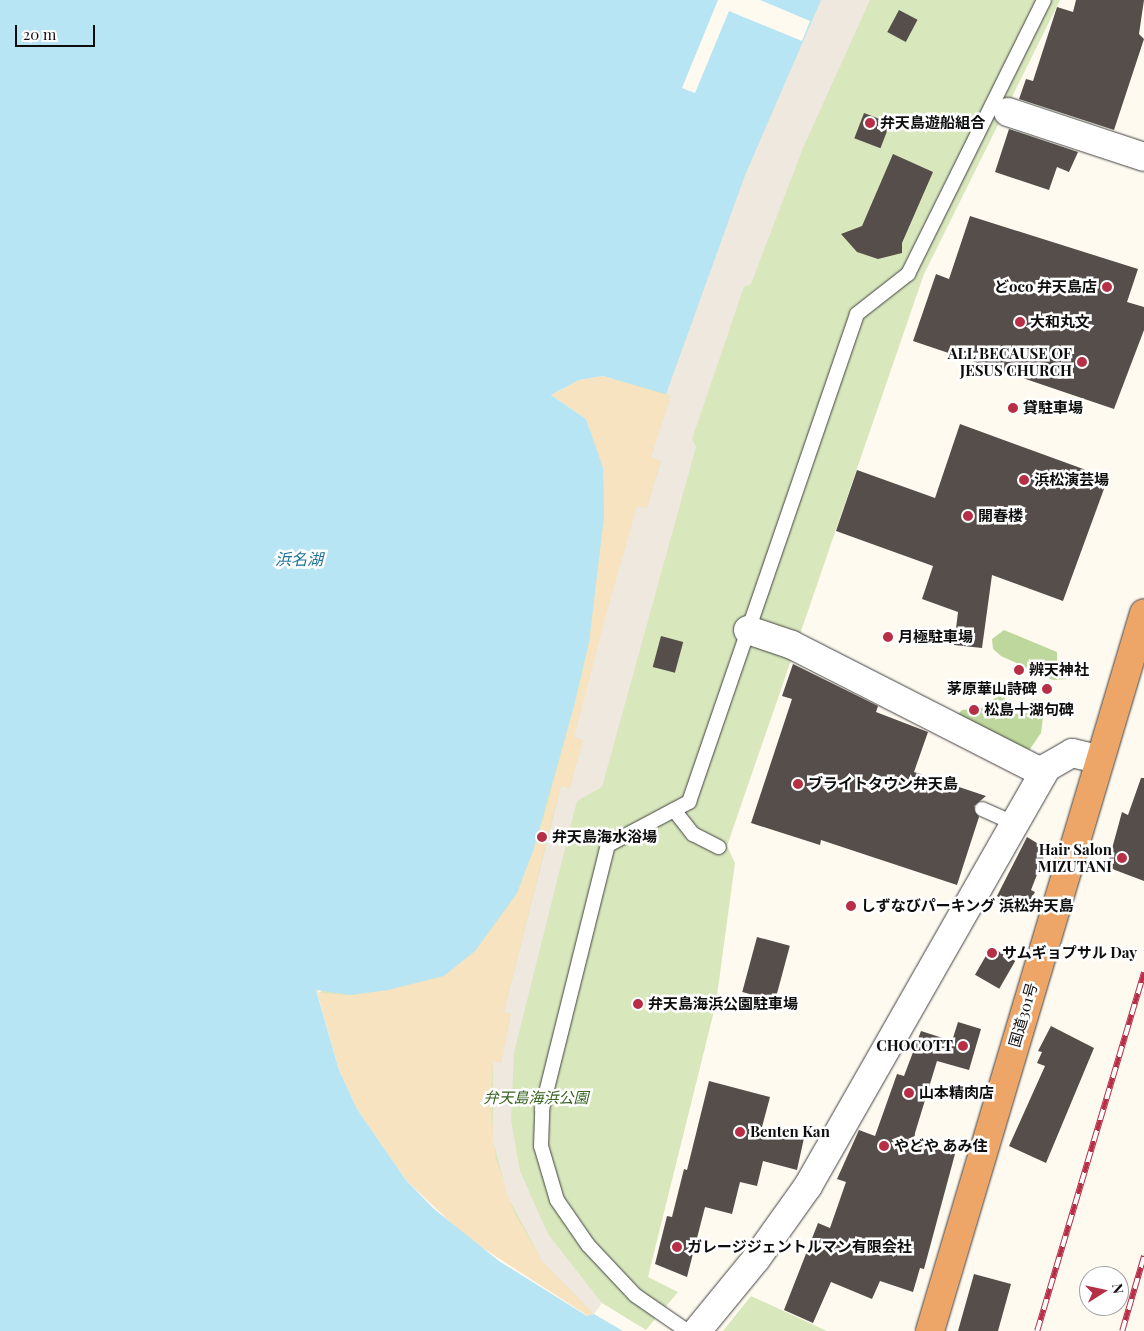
<!DOCTYPE html>
<meta charset="utf-8">
<style>
body{margin:0}
#map{position:relative;width:1144px;height:1331px;overflow:hidden;background:#fefaf0;font-family:"Playfair Display","Noto Sans JP",serif}
div>[style]{position:absolute}
.green>*{inset:0;background:#d8e7bc}
.forest>*{inset:0;background:#bed79c}
.sand>*{inset:0;background:#f7e3bf}
.plaza>*{inset:0;background:#eee8df}
.water>*{inset:0;background:#b8e5f3}
.pier>*{inset:0;background:#fefaf0}
.building>*{inset:0;background:#564e4b;transform-origin:0 0}
.roads{filter:drop-shadow(0 0 1px #414141) drop-shadow(0 0 1px #414141)}
.service>*{height:14px;margin:-7px;padding:0 7px;transform-origin:7px;border-radius:7px;background:#fff}
.minor>*{height:28px;margin:-14px;padding:0 14px;transform-origin:14px;border-radius:14px;background:#fff}
.tertiary>*{height:28px;margin:-14px;padding:0 14px;transform-origin:14px;border-radius:14px;background:#fff}
.trunk>*{height:28px;margin:-14px;padding:0 14px;transform-origin:14px;border-radius:14px;background:#eea668}
.rail>*{height:5.5px;margin-top:-2.75px;transform-origin:0;background:repeating-linear-gradient(90deg,#fff 0 11px,#b72e47 0 22px);box-sizing:border-box;border-block:1px solid #b72e47}
.dots>*{width:14px;height:14px;translate:-50% -50%;box-sizing:border-box;border:2px solid #fff;border-radius:50%}
span{translate:-50% -50%;white-space:nowrap;text-align:center;line-height:1.15;-webkit-text-stroke:5px #fff;paint-order:stroke}
.poi-label{font-size:15px;color:#0e0e0e;font-weight:700}
.left{translate:0 -50%;text-align:left}
.right{translate:-100% -50%;text-align:right}
.street-label{font-size:15px;color:#0e0e0e}
.park-label{font-size:15px;color:#386322;font-style:italic}
.water-label{font-size:16px;color:#1e7499;font-style:italic}
.north{position:absolute;left:1079px;top:1266px;width:50px;height:50px;box-sizing:border-box;background:#fff;border:1px solid #9f9f9f;border-radius:50%;rotate:80deg;font-size:14px;font-weight:700;line-height:20px;text-align:center;color:#0e0e0e}
.north::after{content:'';display:block;margin:auto;width:18px;height:22px;background:#b72e47;clip-path:polygon(50% 0,100% 100%,50% 72%,0 100%)}
.scale{position:absolute;left:15px;top:25px;width:80px;height:22px;box-sizing:border-box;border:2px solid #0e0e0e;border-top:0;padding-left:6px;font-size:15px;line-height:18px;white-space:nowrap;color:#0e0e0e;-webkit-text-stroke:4px #fff;paint-order:stroke}
</style>
<div id="map">
<div class="green">
<i style="clip-path:polygon(821px 0,1065px 0,1060px 0,924px 274px,727px 846px,735px 863px,716px 1003px,648px 1277px,678px 1292px,646px 1330px,602px 1303px,588px 1316px,320px 993px,616px 377px)"></i>
<i style="clip-path:polygon(751px 1296px,827px 1331px,723px 1331px)"></i>
</div>
<div class="forest">
<i style="clip-path:polygon(1004px 630px,1057px 652px,1057px 662px,1067px 670px,1067px 679px,1053px 680px,1001px 656px,993px 649px,992px 639px)"></i>
<i style="clip-path:polygon(1003px 693px,1010px 714px,1037px 713px,1043px 717px,1041px 733px,1030px 749px,1024px 751px,957px 715px,962px 710px,981px 708px)"></i>
</div>
<div class="sand">
<i style="clip-path:polygon(603px 376px,671px 396px,651px 457px,661px 460px,647px 508px,637px 506px,574px 737px,583px 740px,570px 788px,561px 786px,552px 819px,504px 1012px,511px 1014px,501px 1063px,493px 1062px,490px 1103px,496px 1159px,514px 1212px,542px 1261px,594px 1314px,588px 1316px,466px 1237px,405px 1179px,357px 1109px,339px 1070px,316px 989px,320px 993px,350px 995px,388px 990px,475px 951px,517px 893px,542px 823px,574px 706px,589px 642px,604px 516px,603px 468px,586px 419px,551px 395px,579px 380px)"></i>
</div>
<div class="plaza">
<i style="clip-path:polygon(821px 0,870px 0,803px 148px,751px 284px,744px 287px,692px 439px,696px 447px,602px 787px,577px 801px,514px 1053px,511px 1120px,520px 1171px,548px 1234px,602px 1303px,594px 1314px,542px 1261px,507px 1195px,493px 1140px,493px 1061px,501px 1063px,511px 1014px,504px 1012px,561px 786px,570px 788px,583px 740px,574px 737px,608px 608px,637px 506px,647px 508px,661px 461px,651px 457px,671px 396px,666px 394px,745px 175px)"></i>
</div>
<div class="water">
<i style="clip-path:polygon(0 0,821px 0,745px 175px,666px 394px,603px 376px,579px 380px,551px 395px,586px 419px,603px 468px,604px 516px,589px 642px,574px 706px,533px 851px,517px 893px,475px 951px,444px 976px,388px 990px,350px 995px,316px 990px,339px 1070px,357px 1109px,405px 1179px,434px 1209px,499px 1261px,587px 1316px,594px 1314px,623px 1331px,0 1331px)"></i>
</div>
<div class="pier">
<i style="clip-path:polygon(718px 0,760px 0,810px 21px,802px 41px,729px 11px,695px 93px,682px 88px)"></i>
</div>
<div class="building">
<i style="clip-path:polygon(1076px 0,1144px 0,1139px 34px,1144px 39px,1114px 130px,1019px 99px,1026px 79px,1033px 81px,1057px 7px,1073px 12px)"></i>
<i style="left:899px;top:10px;width:21px;height:25px;rotate:28deg"></i>
<i style="left:864px;top:113px;width:28px;height:27px;rotate:21deg"></i>
<i style="clip-path:polygon(1009px 129px,1078px 152px,1069px 172px,1057px 167px,1049px 190px,995px 172px)"></i>
<i style="clip-path:polygon(893px 154px,933px 172px,902px 243px,902px 253px,878px 259px,857px 252px,841px 234px,862px 226px)"></i>
<i style="clip-path:polygon(970px 216px,1138px 269px,1127px 302px,1144px 307px,1144px 330px,1114px 409px,913px 341px,936px 274px,949px 279px)"></i>
<i style="clip-path:polygon(960px 424px,1108px 478px,1063px 601px,992px 575px,982px 648px,954px 645px,958px 612px,922px 599px,933px 566px,836px 531px,857px 470px,935px 498px)"></i>
<i style="left:661px;top:636px;width:23px;height:32px;rotate:15deg"></i>
<i style="clip-path:polygon(793px 664px,878px 706px,876px 712px,928px 732px,914px 772px,986px 796px,974px 806px,979px 817px,957px 885px,821px 840px,820px 845px,751px 823px,792px 699px,782px 696px)"></i>
<i style="clip-path:polygon(1141px 778px,1144px 778px,1144px 881px,1107px 867px,1122px 812px,1128px 815px)"></i>
<i style="clip-path:polygon(1027px 837px,1047px 849px,1031px 890px,1035px 892px,1024px 911px,997px 896px)"></i>
<i style="left:757px;top:937px;width:34px;height:57px;rotate:15deg"></i>
<i style="left:991px;top:947px;width:28px;height:32px;rotate:30deg"></i>
<i style="clip-path:polygon(958px 1022px,981px 1029px,969px 1070px,937px 1061px,915px 1133px,914px 1143px,955px 1154px,924px 1269px,920px 1268px,913px 1292px,880px 1281px,872px 1299px,831px 1282px,813px 1323px,784px 1310px,818px 1223px,830px 1228px,846px 1182px,837px 1179px,859px 1130px,875px 1136px,897px 1074px,904px 1076px,921px 1031px,952px 1041px)"></i>
<i style="clip-path:polygon(1051px 1026px,1094px 1048px,1046px 1163px,1009px 1146px,1045px 1066px,1037px 1063px,1042px 1052px,1038px 1051px)"></i>
<i style="clip-path:polygon(709px 1081px,770px 1097px,762px 1127px,804px 1138px,797px 1170px,763px 1161px,757px 1186px,740px 1182px,732px 1214px,705px 1207px,687px 1277px,655px 1264px,667px 1216px,672px 1217px,684px 1169px,687px 1170px)"></i>
<i style="clip-path:polygon(974px 1274px,1011px 1284px,998px 1331px,958px 1331px)"></i>
</div>
<div class="roads">
<div class="service">
<i style="left:982px;top:809px;width:36px;rotate:24deg"></i>
<i style="left:674px;top:810px;width:31px;rotate:52deg"></i>
<i style="left:693px;top:834px;width:29px;rotate:27deg"></i>
<i style="left:687px;top:1331px;width:63px;rotate:-145.3deg"></i>
<i style="left:635px;top:1295px;width:69px;rotate:-133.2deg"></i>
<i style="left:588px;top:1245px;width:55px;rotate:-124.6deg"></i>
<i style="left:557px;top:1200px;width:56px;rotate:-106.5deg"></i>
<i style="left:541px;top:1146px;width:37px;rotate:-88deg"></i>
<i style="left:542px;top:1109px;width:272px;rotate:-76deg"></i>
<i style="left:608px;top:845px;width:92px;rotate:-28deg"></i>
<i style="left:689px;top:802px;width:516px;rotate:-71deg"></i>
<i style="left:857px;top:314px;width:65px;rotate:-38.1deg"></i>
<i style="left:908px;top:274px;width:306px;rotate:-63.6deg"></i>
</div>
<div class="minor">
<i style="left:1008px;top:112px;width:143px;rotate:18.3deg"></i>
<i style="left:748px;top:630px;width:46px;rotate:18.8deg"></i>
<i style="left:792px;top:645px;width:282px;rotate:27deg"></i>
</div>
<div class="tertiary">
<i style="left:697px;top:1331px;width:93px;rotate:-50.7deg"></i>
<i style="left:756px;top:1259px;width:90px;rotate:-54.5deg"></i>
<i style="left:808px;top:1186px;width:481px;rotate:-60.3deg"></i>
<i style="left:1046px;top:768px;width:30px;rotate:-30deg"></i>
<i style="left:1072px;top:753px;width:28px;rotate:13deg"></i>
</div>
<div class="trunk">
<i style="left:930px;top:1331px;width:749px;rotate:-73.4deg"></i>
</div>
</div>
<div class="rail">
<i style="left:1037px;top:1331px;width:374px;rotate:-73.4deg"></i>
<i style="left:1122px;top:1331px;width:78px;rotate:-73.7deg"></i>
</div>
<div class="dots">
<i style="left:870px;top:123px;background:#b72e47"></i>
<i style="left:1107px;top:287px;background:#b72e47"></i>
<i style="left:1020px;top:322px;background:#b72e47"></i>
<i style="left:1082px;top:362px;background:#b72e47"></i>
<i style="left:1013px;top:408px;background:#b72e47"></i>
<i style="left:1024px;top:480px;background:#b72e47"></i>
<i style="left:968px;top:516px;background:#b72e47"></i>
<i style="left:888px;top:637px;background:#b72e47"></i>
<i style="left:1019px;top:670px;background:#b72e47"></i>
<i style="left:1047px;top:689px;background:#b72e47"></i>
<i style="left:974px;top:710px;background:#b72e47"></i>
<i style="left:798px;top:784px;background:#b72e47"></i>
<i style="left:542px;top:837px;background:#b72e47"></i>
<i style="left:1122px;top:858px;background:#b72e47"></i>
<i style="left:851px;top:906px;background:#b72e47"></i>
<i style="left:992px;top:953px;background:#b72e47"></i>
<i style="left:638px;top:1004px;background:#b72e47"></i>
<i style="left:963px;top:1046px;background:#b72e47"></i>
<i style="left:909px;top:1093px;background:#b72e47"></i>
<i style="left:740px;top:1132px;background:#b72e47"></i>
<i style="left:884px;top:1146px;background:#b72e47"></i>
<i style="left:677px;top:1247px;background:#b72e47"></i>
</div>
<div class="poi-label">
<span class="left" style="left:880px;top:123px">弁天島遊船組合</span>
<span class="right" style="left:1097px;top:287px">どoco 弁天島店</span>
<span class="left" style="left:1030px;top:322px">大和丸文</span>
<span class="right" style="left:1072px;top:362px">ALL BECAUSE OF<br>JESUS CHURCH</span>
<span class="left" style="left:1023px;top:408px">貸駐車場</span>
<span class="left" style="left:1034px;top:480px">浜松演芸場</span>
<span class="left" style="left:978px;top:516px">開春楼</span>
<span class="left" style="left:898px;top:637px">月極駐車場</span>
<span class="left" style="left:1029px;top:670px">辨天神社</span>
<span class="right" style="left:1037px;top:689px">茅原華山詩碑</span>
<span class="left" style="left:984px;top:710px">松島十湖句碑</span>
<span class="left" style="left:808px;top:784px">ブライトタウン弁天島</span>
<span class="left" style="left:552px;top:837px">弁天島海水浴場</span>
<span class="right" style="left:1112px;top:858px">Hair Salon<br>MIZUTANI</span>
<span class="left" style="left:861px;top:906px">しずなびパーキング 浜松弁天島</span>
<span class="left" style="left:1002px;top:953px">サムギョプサル Day</span>
<span class="left" style="left:648px;top:1004px">弁天島海浜公園駐車場</span>
<span class="right" style="left:953px;top:1046px">CHOCOTT</span>
<span class="left" style="left:919px;top:1093px">山本精肉店</span>
<span class="left" style="left:750px;top:1132px">Benten Kan</span>
<span class="left" style="left:894px;top:1146px">やどや あみ住</span>
<span class="left" style="left:687px;top:1247px">ガレージジェントルマン有限会社</span>
</div>
<div class="street-label">
<span style="left:1023px;top:1015px;rotate:-74deg">国道301号</span>
</div>
<div class="park-label">
<span style="left:536px;top:1098px">弁天島海浜公園</span>
</div>
<div class="water-label">
<span style="left:299px;top:559px">浜名湖</span>
</div>
<div class="north">N</div>
<div class="scale">20 m</div>
</div>
